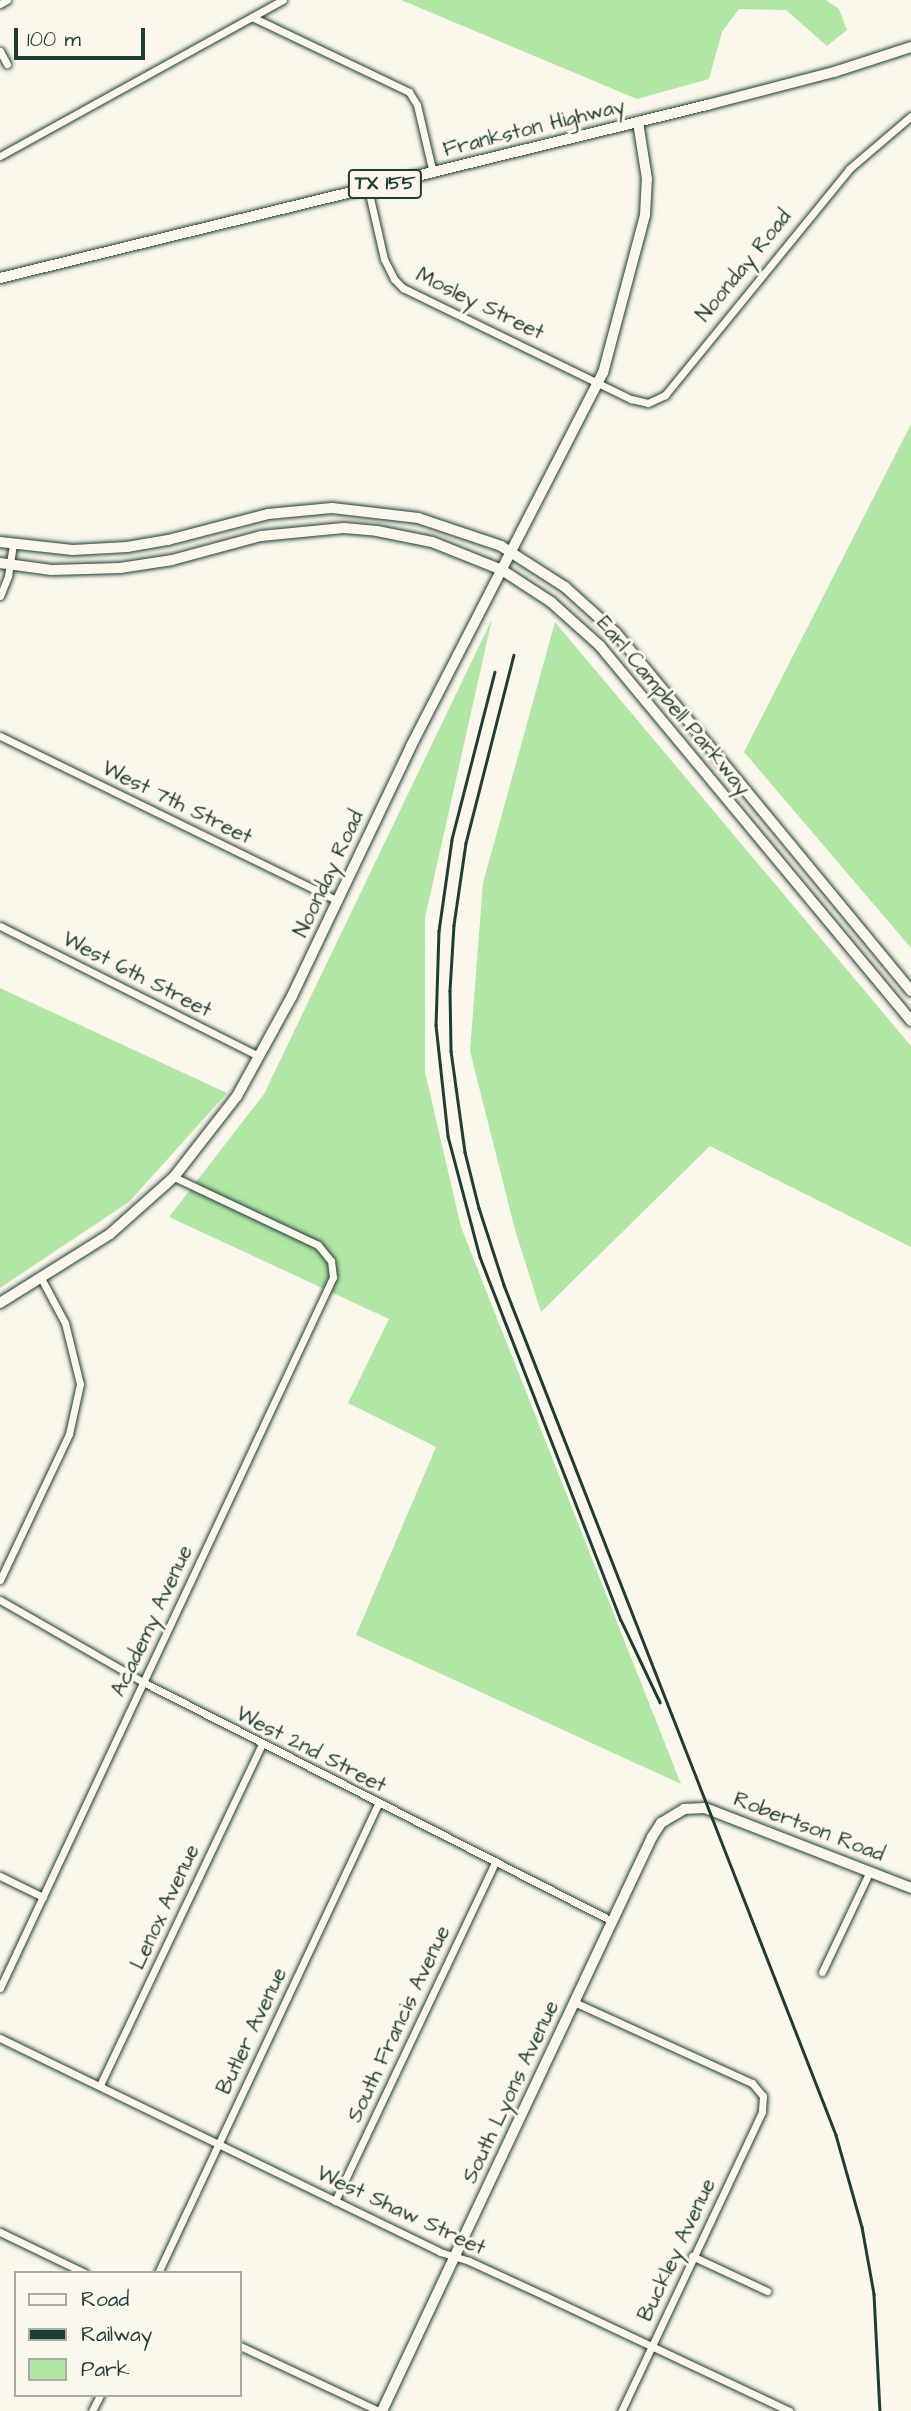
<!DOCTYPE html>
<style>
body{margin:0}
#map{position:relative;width:911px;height:2411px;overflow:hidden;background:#fbf7ec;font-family:"Architects Daughter",sans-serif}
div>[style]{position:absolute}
.green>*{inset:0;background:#b2e6a7}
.roads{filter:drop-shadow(0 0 2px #1f3d34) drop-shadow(0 0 2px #1f3d34)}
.street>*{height:7px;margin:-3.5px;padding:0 3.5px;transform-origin:3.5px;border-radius:3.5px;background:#fbf7ec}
.secondary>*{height:10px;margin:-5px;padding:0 5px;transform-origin:5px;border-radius:5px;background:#fbf7ec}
.primary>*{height:10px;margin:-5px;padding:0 5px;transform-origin:5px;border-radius:5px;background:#fbf7ec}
.rail>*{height:2.5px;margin:-1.25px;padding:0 1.25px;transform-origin:1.25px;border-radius:1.25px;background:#1f3d34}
span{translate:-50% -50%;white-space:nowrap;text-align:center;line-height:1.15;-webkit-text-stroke:6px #fbf7ec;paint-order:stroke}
.shield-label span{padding:2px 5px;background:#fbf7ec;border:2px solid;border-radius:5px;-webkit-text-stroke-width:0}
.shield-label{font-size:19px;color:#1f3d34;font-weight:700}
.street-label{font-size:21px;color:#1f3d34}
.legend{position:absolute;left:14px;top:2271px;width:228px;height:126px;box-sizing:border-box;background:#fbf7ec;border:2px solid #a3ada2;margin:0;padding:9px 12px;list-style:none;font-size:21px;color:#1f3d34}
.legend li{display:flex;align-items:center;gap:14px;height:35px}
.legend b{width:35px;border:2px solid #a3ada2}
.scale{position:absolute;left:14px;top:28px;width:131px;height:32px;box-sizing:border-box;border:4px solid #1f3d34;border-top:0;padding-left:9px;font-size:21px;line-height:24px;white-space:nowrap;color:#1f3d34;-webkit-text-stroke:5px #fbf7ec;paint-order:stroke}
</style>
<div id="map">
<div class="green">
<i style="clip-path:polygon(401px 0,826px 0,839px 9px,847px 30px,827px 46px,786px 10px,739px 9px,722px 32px,709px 79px,637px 99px)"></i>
<i style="clip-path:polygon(911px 424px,911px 948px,744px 752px)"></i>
<i style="clip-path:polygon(492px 619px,425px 918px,425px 1072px,461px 1227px,681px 1784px,356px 1635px,436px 1447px,348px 1403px,389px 1319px,169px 1217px,264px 1094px)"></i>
<i style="clip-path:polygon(555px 622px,911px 1046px,911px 1247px,710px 1146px,541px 1312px,515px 1230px,470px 1051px,483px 883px)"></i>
<i style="clip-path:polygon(0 988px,227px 1093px,129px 1202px,0 1288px)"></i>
</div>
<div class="roads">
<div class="street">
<i style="left:0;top:4px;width:8px;rotate:-30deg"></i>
<i style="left:252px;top:17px;width:174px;rotate:25.5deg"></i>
<i style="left:409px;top:92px;width:15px;rotate:58deg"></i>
<i style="left:417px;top:105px;width:70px;rotate:76.8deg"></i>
<i style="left:0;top:51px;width:15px;rotate:62deg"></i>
<i style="left:0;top:156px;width:323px;rotate:-28.9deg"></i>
<i style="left:368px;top:189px;width:72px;rotate:77.1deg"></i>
<i style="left:384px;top:259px;width:22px;rotate:63deg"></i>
<i style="left:394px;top:279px;width:13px;rotate:45deg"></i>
<i style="left:403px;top:288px;width:254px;rotate:26deg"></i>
<i style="left:631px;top:399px;width:17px;rotate:13deg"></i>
<i style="left:648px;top:403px;width:19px;rotate:-25deg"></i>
<i style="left:665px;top:395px;width:291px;rotate:-50.8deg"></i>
<i style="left:849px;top:169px;width:82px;rotate:-40.5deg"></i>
<i style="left:0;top:596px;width:22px;rotate:-68deg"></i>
<i style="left:8px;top:576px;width:32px;rotate:-81deg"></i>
<i style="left:0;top:736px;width:376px;rotate:26deg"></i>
<i style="left:0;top:926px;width:289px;rotate:26.7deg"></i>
<i style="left:0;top:1580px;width:161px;rotate:-64.7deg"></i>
<i style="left:69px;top:1434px;width:51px;rotate:-77.6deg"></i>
<i style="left:80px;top:1384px;width:63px;rotate:-103.8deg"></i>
<i style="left:65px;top:1323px;width:51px;rotate:-118.1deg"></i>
<i style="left:0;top:1600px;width:165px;rotate:29.8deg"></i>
<i style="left:143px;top:1682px;width:526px;rotate:27deg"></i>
<i style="left:0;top:1876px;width:48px;rotate:26deg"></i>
<i style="left:822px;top:1972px;width:112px;rotate:-64.6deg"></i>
<i style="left:0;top:1988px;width:785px;rotate:-64.9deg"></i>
<i style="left:333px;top:1277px;width:16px;rotate:-97deg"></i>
<i style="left:331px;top:1261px;width:21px;rotate:-129deg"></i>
<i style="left:318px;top:1245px;width:159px;rotate:-154.7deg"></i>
<i style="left:574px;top:2002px;width:196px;rotate:24.5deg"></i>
<i style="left:752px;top:2083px;width:17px;rotate:50deg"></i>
<i style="left:763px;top:2096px;width:16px;rotate:94deg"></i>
<i style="left:762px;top:2112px;width:331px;rotate:115.2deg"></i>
<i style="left:0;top:2038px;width:489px;rotate:25.9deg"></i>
<i style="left:440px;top:2252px;width:30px;rotate:17deg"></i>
<i style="left:469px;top:2261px;width:84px;rotate:24.7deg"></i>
<i style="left:545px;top:2296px;width:270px;rotate:25.2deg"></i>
<i style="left:100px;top:2085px;width:378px;rotate:-64.6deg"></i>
<i style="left:335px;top:2201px;width:376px;rotate:-64.7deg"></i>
<i style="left:0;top:2232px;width:94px;rotate:25.8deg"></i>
<i style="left:692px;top:2256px;width:83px;rotate:25deg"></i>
<i style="left:158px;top:2273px;width:518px;rotate:-64.87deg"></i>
<i style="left:240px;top:2346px;width:153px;rotate:25.1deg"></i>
<i style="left:92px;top:2411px;width:18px;rotate:-63deg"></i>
</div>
<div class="secondary">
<i style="left:0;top:542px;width:73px;rotate:6.3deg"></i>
<i style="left:73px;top:550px;width:54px;rotate:-3.2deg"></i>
<i style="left:127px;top:547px;width:42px;rotate:-9.7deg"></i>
<i style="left:168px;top:540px;width:103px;rotate:-14.6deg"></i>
<i style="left:268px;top:514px;width:64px;rotate:-5.4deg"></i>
<i style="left:332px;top:508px;width:87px;rotate:6.6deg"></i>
<i style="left:418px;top:518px;width:88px;rotate:18.6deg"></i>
<i style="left:501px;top:546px;width:76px;rotate:32.6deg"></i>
<i style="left:565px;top:587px;width:69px;rotate:42deg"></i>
<i style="left:616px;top:633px;width:464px;rotate:50.5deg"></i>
<i style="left:0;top:563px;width:52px;rotate:7.7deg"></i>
<i style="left:52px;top:570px;width:68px;rotate:-1.7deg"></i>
<i style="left:120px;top:568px;width:53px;rotate:-8.7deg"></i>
<i style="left:172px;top:560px;width:92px;rotate:-15.1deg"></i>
<i style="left:261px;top:536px;width:83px;rotate:-5.5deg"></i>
<i style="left:344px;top:528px;width:33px;rotate:5deg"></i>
<i style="left:377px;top:531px;width:56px;rotate:11.3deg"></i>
<i style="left:432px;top:542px;width:75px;rotate:21.8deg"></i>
<i style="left:502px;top:570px;width:59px;rotate:33.1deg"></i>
<i style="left:551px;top:602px;width:66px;rotate:41.9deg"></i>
<i style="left:600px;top:646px;width:487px;rotate:50.3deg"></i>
<i style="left:0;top:1303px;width:130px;rotate:-32.1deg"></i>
<i style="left:110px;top:1234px;width:86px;rotate:-41.7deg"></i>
<i style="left:174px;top:1177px;width:103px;rotate:-52.1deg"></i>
<i style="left:237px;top:1096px;width:114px;rotate:-61.2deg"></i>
<i style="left:292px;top:996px;width:277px;rotate:-64.5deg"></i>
<i style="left:411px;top:746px;width:420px;rotate:-62.8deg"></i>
<i style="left:603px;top:373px;width:163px;rotate:-75.1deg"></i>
<i style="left:645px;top:215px;width:36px;rotate:-87deg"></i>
<i style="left:647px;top:179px;width:58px;rotate:-99deg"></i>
<i style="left:382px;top:2411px;width:634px;rotate:-64.81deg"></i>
<i style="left:652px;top:1837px;width:17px;rotate:-57deg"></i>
<i style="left:661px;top:1823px;width:27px;rotate:-31deg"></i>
<i style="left:684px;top:1809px;width:21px;rotate:-3deg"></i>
<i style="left:705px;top:1808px;width:221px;rotate:21.2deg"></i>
</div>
<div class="primary">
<i style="left:0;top:278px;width:728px;rotate:-13.75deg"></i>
<i style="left:707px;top:105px;width:131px;rotate:-14.6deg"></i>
<i style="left:834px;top:72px;width:81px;rotate:-18deg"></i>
</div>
</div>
<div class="rail">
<i style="left:514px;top:655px;width:194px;rotate:104.3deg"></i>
<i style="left:466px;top:843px;width:83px;rotate:98.3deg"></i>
<i style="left:454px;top:925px;width:66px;rotate:93.5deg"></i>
<i style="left:450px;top:991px;width:60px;rotate:89deg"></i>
<i style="left:451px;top:1051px;width:102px;rotate:82.1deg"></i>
<i style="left:465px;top:1152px;width:58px;rotate:76deg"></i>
<i style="left:479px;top:1208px;width:81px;rotate:72deg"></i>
<i style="left:504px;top:1285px;width:913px;rotate:68.66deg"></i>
<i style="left:836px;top:2135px;width:96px;rotate:74.2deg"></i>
<i style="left:862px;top:2227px;width:68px;rotate:79.8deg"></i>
<i style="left:874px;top:2294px;width:117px;rotate:87.1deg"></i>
<i style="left:495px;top:672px;width:173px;rotate:104.4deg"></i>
<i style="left:452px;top:840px;width:92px;rotate:98.1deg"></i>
<i style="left:439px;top:931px;width:94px;rotate:91.8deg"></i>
<i style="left:436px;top:1025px;width:112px;rotate:83.8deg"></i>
<i style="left:448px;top:1136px;width:125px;rotate:75.2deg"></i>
<i style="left:480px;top:1257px;width:389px;rotate:68.8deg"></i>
<i style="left:621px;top:1620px;width:91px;rotate:64.6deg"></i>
</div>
<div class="shield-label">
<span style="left:385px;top:184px">TX 155</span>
</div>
<div class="street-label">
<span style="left:534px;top:128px;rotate:-14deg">Frankston Highway</span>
<span style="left:744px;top:266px;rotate:-51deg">Noonday Road</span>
<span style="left:480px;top:304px;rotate:26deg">Mosley Street</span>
<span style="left:673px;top:706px;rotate:50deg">Earl Campbell Parkway</span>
<span style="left:177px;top:803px;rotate:26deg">West 7th Street</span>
<span style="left:329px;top:874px;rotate:-65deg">Noonday Road</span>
<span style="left:137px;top:975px;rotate:27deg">West 6th Street</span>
<span style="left:152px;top:1621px;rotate:-65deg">Academy Avenue</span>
<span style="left:311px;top:1750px;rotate:27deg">West 2nd Street</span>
<span style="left:809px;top:1827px;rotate:21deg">Robertson Road</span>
<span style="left:165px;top:1907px;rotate:-65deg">Lenox Avenue</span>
<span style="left:399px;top:2024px;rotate:-65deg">South Francis Avenue</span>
<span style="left:252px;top:2031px;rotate:-65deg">Butler Avenue</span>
<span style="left:511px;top:2092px;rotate:-65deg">South Lyons Avenue</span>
<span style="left:401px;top:2211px;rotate:25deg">West Shaw Street</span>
<span style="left:677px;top:2250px;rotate:-65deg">Buckley Avenue</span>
</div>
<ul class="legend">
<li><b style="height:9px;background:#fbf7ec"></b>Road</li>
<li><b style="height:9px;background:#1f3d34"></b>Railway</li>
<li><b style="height:19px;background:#b2e6a7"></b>Park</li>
</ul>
<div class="scale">100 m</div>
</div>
